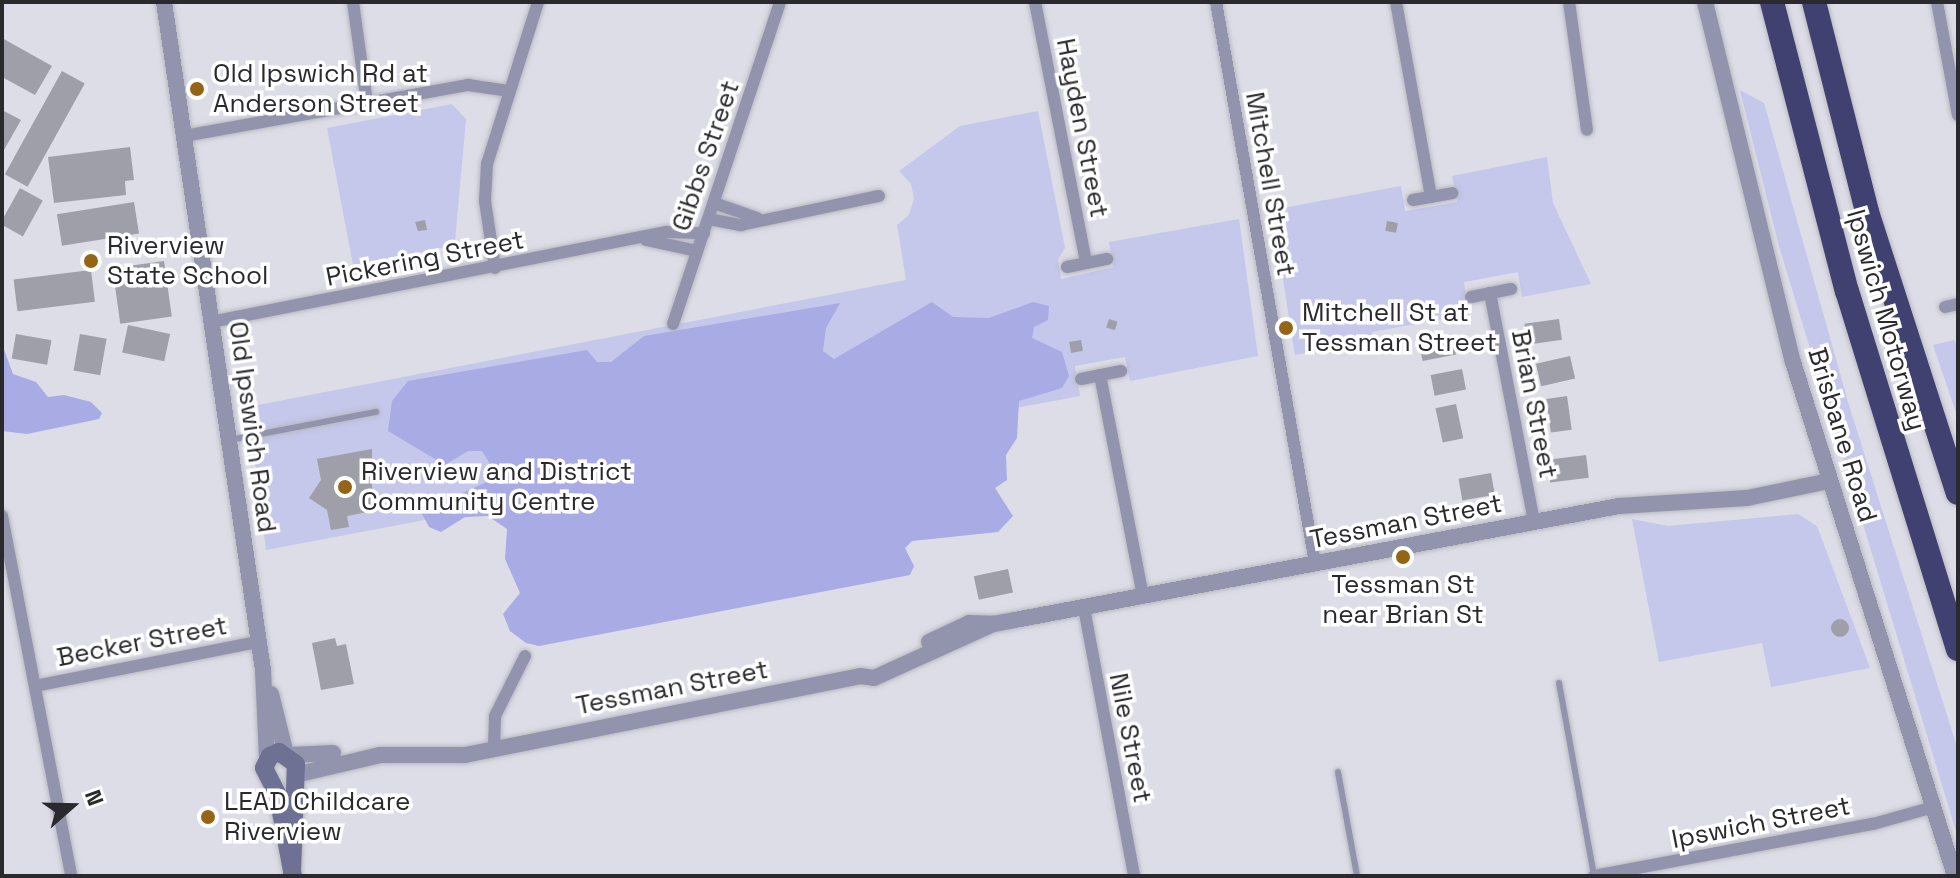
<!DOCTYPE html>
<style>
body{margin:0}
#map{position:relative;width:1960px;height:878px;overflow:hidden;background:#dddde7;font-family:"Space Grotesk",sans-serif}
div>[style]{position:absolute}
.green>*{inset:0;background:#c5c7eb}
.forest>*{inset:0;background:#a8abe4}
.building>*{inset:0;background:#9e9fa8;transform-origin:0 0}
.round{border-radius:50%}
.roads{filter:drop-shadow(0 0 2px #b9b9c2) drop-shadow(0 0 2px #b9b9c2)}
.service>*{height:6px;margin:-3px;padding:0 3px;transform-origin:3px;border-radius:3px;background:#9294ad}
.minor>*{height:12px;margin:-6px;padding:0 6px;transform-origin:6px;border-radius:6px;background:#9294ad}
.tertiary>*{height:16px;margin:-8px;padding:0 8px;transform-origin:8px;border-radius:8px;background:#9294ad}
.secondary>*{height:18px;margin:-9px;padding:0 9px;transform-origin:9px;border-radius:9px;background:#6e7094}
.motorway>*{height:24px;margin:-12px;padding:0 12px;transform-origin:12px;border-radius:12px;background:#404071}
.dots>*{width:22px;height:22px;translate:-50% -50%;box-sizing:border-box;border:4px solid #fff;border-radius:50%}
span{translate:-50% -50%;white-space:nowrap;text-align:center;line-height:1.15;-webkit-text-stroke:7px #fff;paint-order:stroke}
.poi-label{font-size:26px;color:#2a2a2e}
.left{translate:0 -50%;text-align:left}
.street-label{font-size:26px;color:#2a2a2e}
.frame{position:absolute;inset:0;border:4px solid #2a2a2e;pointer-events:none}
.north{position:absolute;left:32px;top:766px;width:80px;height:80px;-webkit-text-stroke:6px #fff;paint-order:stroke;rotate:70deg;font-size:22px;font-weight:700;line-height:32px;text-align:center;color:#2a2a2e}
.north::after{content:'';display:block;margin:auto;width:28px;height:36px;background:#2a2a2e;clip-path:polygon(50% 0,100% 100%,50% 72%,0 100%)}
</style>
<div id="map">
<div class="green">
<i style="clip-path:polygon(1740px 90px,1764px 103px,1848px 402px,1958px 750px,1958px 838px,1779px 246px)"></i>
<i style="clip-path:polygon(452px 104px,466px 119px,455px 241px,448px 247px,353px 265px,327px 128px)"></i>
<i style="clip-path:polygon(1038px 111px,1065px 248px,1058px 260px,1061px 279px,1113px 267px,1109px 242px,1239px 219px,1258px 356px,1130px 381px,1125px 357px,1075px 366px,1080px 396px,266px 550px,248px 407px,906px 280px,897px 225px,909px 215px,914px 199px,911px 184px,899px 171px,960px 126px)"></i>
<i style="clip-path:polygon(1547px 157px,1553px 203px,1591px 284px,1522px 297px,1518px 272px,1464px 282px,1469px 314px,1372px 332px,1373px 340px,1295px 355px,1272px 210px,1401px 186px,1405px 211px,1457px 202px,1452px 176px)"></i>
<i style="clip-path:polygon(1954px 340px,1958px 346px,1958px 418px,1933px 345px)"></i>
<i style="clip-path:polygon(1798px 514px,1817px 526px,1870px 668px,1771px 687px,1762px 643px,1659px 662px,1632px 519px,1668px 526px)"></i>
</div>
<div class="forest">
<i style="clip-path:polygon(932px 302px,953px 317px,989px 318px,1033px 302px,1049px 306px,1048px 320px,1034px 327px,1032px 338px,1062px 352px,1069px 376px,1062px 388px,1019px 401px,1017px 438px,1006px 455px,1007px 480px,995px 488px,1013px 516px,998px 532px,912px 541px,905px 548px,914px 566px,910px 575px,539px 646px,526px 643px,510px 631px,503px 614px,520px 593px,505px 559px,507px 529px,488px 516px,465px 517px,441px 532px,429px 527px,421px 512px,487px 482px,492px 467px,482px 451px,468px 451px,445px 465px,388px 431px,392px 401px,408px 381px,587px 350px,597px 362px,611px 362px,644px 336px,840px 303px,826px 328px,823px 351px,834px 359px)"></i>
<i style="clip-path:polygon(2px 344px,13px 374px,36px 382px,48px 397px,64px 395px,91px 402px,102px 413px,99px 419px,27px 434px,2px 431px)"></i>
</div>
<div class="building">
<i style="clip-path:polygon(2px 38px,52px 66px,35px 95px,2px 77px)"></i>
<i style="left:62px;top:71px;width:26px;height:118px;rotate:29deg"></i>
<i style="clip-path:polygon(2px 110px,21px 120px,4px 150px,2px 149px)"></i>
<i style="clip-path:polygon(130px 147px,134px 180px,125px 181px,126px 195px,54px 203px,48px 157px)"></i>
<i style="left:20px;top:188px;width:26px;height:41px;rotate:29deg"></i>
<i style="left:134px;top:202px;width:32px;height:78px;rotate:81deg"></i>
<i style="clip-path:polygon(425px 220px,427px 230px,418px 231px,415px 222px)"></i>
<i style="left:1387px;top:221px;width:11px;height:10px;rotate:10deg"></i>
<i style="left:164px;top:261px;width:56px;height:52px;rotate:82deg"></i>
<i style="left:91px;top:270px;width:32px;height:78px;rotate:83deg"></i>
<i style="left:1109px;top:319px;width:9px;height:9px;rotate:18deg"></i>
<i style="left:1559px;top:319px;width:21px;height:35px;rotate:82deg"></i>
<i style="left:128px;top:325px;width:43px;height:28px;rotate:12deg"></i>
<i style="left:16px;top:334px;width:36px;height:25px;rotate:10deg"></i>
<i style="left:80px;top:334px;width:27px;height:37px;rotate:10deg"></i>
<i style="left:1452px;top:334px;width:21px;height:34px;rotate:79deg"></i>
<i style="left:1081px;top:340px;width:11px;height:12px;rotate:80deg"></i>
<i style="left:1570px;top:356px;width:23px;height:35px;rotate:77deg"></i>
<i style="left:1462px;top:369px;width:21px;height:32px;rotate:79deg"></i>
<i style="left:1567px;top:396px;width:34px;height:21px;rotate:82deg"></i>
<i style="left:1456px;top:404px;width:35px;height:21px;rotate:78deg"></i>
<i style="clip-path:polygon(372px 449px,372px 511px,347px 516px,349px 527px,331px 530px,327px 510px,309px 498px,321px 480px,317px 459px)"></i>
<i style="left:1586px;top:455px;width:23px;height:39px;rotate:83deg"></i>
<i style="left:1491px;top:473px;width:22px;height:33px;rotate:80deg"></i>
<i style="left:1008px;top:569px;width:24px;height:35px;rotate:78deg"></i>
<i class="round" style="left:1831px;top:619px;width:18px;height:18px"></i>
<i style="clip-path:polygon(335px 638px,337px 646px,346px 644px,354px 684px,321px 690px,312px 643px)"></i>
</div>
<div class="roads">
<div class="service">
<i style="left:230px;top:440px;width:149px;rotate:-10.9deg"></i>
<i style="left:1559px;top:683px;width:196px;rotate:79.7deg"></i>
<i style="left:1338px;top:772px;width:106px;rotate:79.6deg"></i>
</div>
<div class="minor">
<i style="left:353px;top:2px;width:102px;rotate:82.1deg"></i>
<i style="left:1035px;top:2px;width:266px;rotate:78.9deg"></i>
<i style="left:1216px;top:2px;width:570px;rotate:79.99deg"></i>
<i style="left:1396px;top:2px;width:198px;rotate:79.8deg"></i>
<i style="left:1569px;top:2px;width:129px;rotate:82deg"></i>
<i style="left:1937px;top:2px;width:115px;rotate:79.5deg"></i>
<i style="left:184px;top:136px;width:289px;rotate:-10.2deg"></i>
<i style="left:468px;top:85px;width:41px;rotate:8.3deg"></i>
<i style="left:1413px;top:200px;width:40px;rotate:-10deg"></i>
<i style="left:714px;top:203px;width:46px;rotate:19.2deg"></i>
<i style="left:709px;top:219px;width:33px;rotate:11deg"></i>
<i style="left:741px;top:225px;width:141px;rotate:-11.9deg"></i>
<i style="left:646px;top:240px;width:52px;rotate:12.2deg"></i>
<i style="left:1067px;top:267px;width:41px;rotate:-11.3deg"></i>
<i style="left:495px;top:268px;width:68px;rotate:-98.5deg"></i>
<i style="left:485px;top:201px;width:37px;rotate:-87deg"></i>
<i style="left:487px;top:164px;width:170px;rotate:-72.5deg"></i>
<i style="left:1490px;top:293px;width:233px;rotate:79.1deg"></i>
<i style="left:1471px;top:297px;width:41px;rotate:-11.3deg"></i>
<i style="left:1945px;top:307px;width:13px;rotate:-13deg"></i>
<i style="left:211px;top:322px;width:464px;rotate:-11.2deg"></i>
<i style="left:666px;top:232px;width:38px;rotate:2deg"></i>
<i style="left:673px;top:324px;width:339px;rotate:-71.6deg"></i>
<i style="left:1100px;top:375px;width:225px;rotate:79deg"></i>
<i style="left:1081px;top:379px;width:41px;rotate:-11.3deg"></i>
<i style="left:2px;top:516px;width:367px;rotate:79.1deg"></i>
<i style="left:1084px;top:608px;width:273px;rotate:79.4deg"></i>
<i style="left:35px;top:686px;width:227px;rotate:-11.2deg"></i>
<i style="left:494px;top:746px;width:30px;rotate:-88deg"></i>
<i style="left:495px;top:716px;width:67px;rotate:-63.4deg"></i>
<i style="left:1594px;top:876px;width:284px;rotate:-10.6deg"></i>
<i style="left:1873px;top:824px;width:63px;rotate:-15.6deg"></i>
</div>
<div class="tertiary">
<i style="left:164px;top:2px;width:675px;rotate:81.57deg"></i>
<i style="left:263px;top:670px;width:88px;rotate:87.4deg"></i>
<i style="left:1705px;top:2px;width:371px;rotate:76.3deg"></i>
<i style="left:1793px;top:362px;width:539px;rotate:72.51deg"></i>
<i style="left:929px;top:642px;width:44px;rotate:-25.4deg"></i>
<i style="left:969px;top:623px;width:24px;rotate:2deg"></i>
<i style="left:271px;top:694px;width:62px;rotate:76deg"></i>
<i style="left:289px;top:755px;width:44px;rotate:-2.6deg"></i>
<i style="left:295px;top:775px;width:87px;rotate:-13.2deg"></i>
<i style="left:380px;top:755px;width:85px"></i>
<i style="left:465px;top:755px;width:403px;rotate:-11.3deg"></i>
<i style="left:860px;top:676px;width:14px;rotate:8deg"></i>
<i style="left:874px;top:678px;width:131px;rotate:-24.4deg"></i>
<i style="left:993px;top:624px;width:22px;rotate:-10deg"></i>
<i style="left:1015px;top:620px;width:615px;rotate:-10.69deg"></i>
<i style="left:1619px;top:506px;width:128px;rotate:-3.6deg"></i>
<i style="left:1747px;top:498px;width:84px;rotate:-11.7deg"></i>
</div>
<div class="secondary">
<i style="left:292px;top:872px;width:108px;rotate:-87.9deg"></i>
<i style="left:296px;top:764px;width:21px;rotate:-145deg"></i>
<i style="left:279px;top:752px;width:10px;rotate:156deg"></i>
<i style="left:270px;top:756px;width:13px;rotate:117deg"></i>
<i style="left:264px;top:768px;width:31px;rotate:63deg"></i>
<i style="left:278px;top:796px;width:81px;rotate:79.4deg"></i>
</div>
<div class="motorway">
<i style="left:1772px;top:2px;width:299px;rotate:75.5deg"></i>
<i style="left:1847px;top:291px;width:375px;rotate:72.8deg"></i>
<i style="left:1814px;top:2px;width:217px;rotate:75.8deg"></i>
<i style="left:1867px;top:212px;width:295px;rotate:72.1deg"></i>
</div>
</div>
<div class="dots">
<i style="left:197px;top:89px;background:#956416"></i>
<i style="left:91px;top:261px;background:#956416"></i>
<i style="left:1286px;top:328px;background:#956416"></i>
<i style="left:345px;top:487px;background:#956416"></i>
<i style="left:1403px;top:557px;background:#956416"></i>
<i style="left:208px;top:817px;background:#956416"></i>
</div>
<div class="poi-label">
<span class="left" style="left:213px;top:89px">Old Ipswich Rd at<br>Anderson Street</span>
<span class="left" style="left:107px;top:261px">Riverview<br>State School</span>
<span class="left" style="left:1302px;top:328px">Mitchell St at<br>Tessman Street</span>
<span class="left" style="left:361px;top:487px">Riverview and District<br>Community Centre</span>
<span style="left:1403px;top:600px">Tessman St<br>near Brian St</span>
<span class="left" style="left:224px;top:817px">LEAD Childcare<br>Riverview</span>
</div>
<div class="street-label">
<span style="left:1082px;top:128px;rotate:79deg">Hayden Street</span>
<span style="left:706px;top:156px;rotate:-71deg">Gibbs Street</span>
<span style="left:1270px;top:184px;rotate:80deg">Mitchell Street</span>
<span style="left:425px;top:259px;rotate:-11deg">Pickering Street</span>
<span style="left:1886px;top:320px;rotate:74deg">Ipswich Motorway</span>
<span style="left:1534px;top:404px;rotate:79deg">Brian Street</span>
<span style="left:252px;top:427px;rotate:82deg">Old Ipswich Road</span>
<span style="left:1842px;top:435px;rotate:73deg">Brisbane Road</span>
<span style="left:1406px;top:522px;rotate:-11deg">Tessman Street</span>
<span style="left:142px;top:642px;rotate:-11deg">Becker Street</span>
<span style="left:672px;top:688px;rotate:-11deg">Tessman Street</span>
<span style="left:1130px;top:738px;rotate:79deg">Nile Street</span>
<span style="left:1761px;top:823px;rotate:-11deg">Ipswich Street</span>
</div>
<div class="frame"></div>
<div class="north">N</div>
</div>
